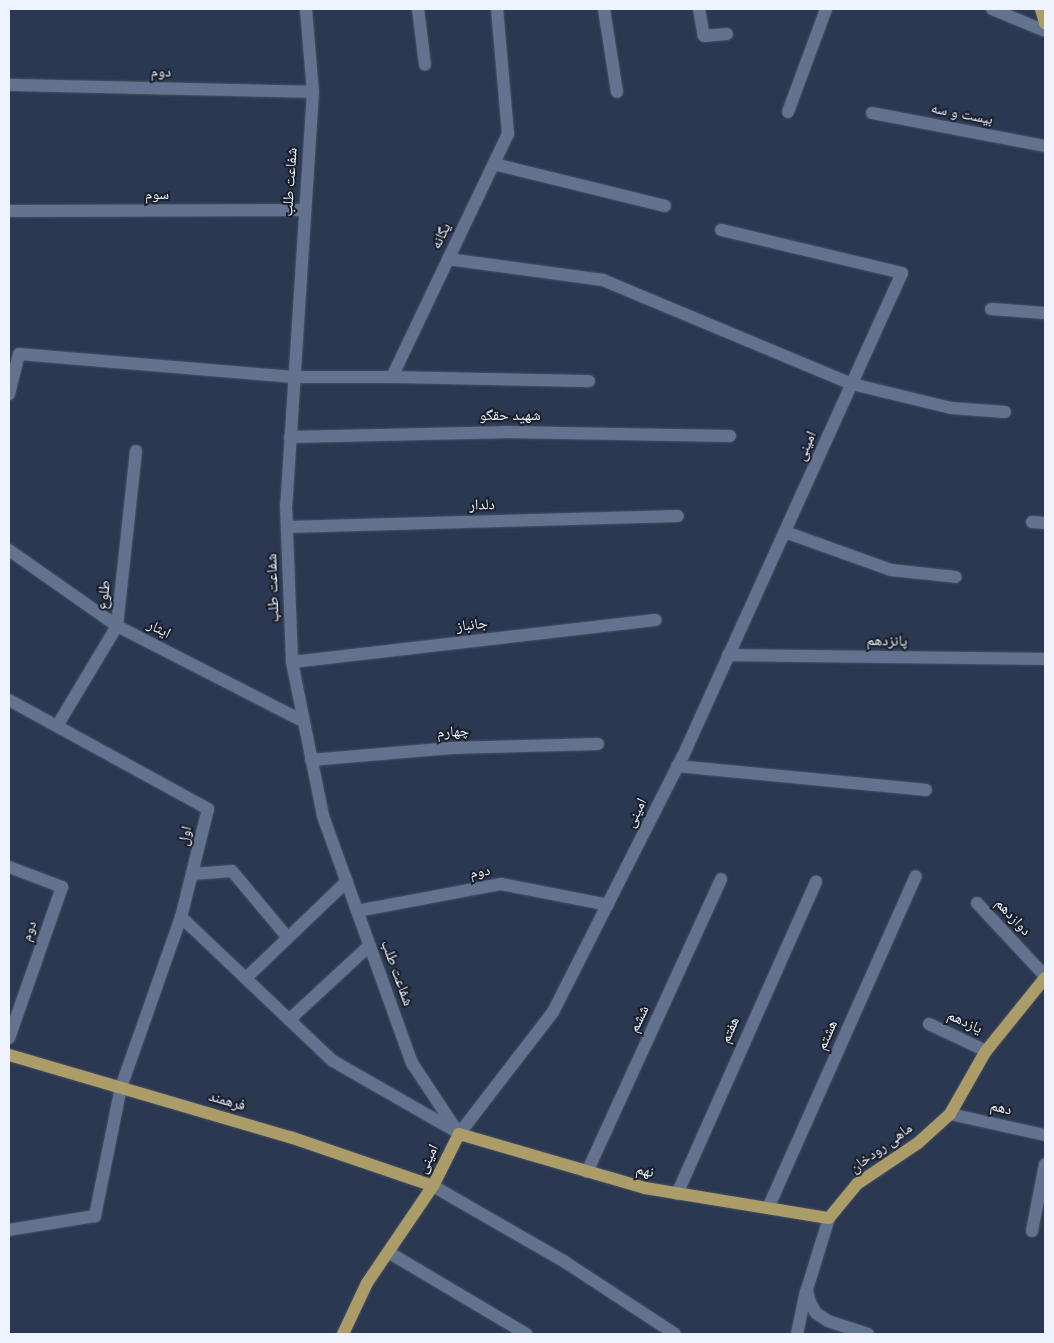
<!DOCTYPE html>
<meta charset="utf-8">
<style>
body{margin:0}
#map{position:relative;width:1054px;height:1343px;overflow:hidden;background:#2a3851;font-family:"Times New Roman","Noto Naskh Arabic",serif}
div>[style]{position:absolute}
.roads{filter:drop-shadow(0 0 1px #475266) drop-shadow(0 0 1px #475266)}
.minor>*{height:12px;margin:-6px;padding:0 6px;transform-origin:6px;border-radius:6px;background:#63738f}
.major>*{height:12px;margin:-6px;padding:0 6px;transform-origin:6px;border-radius:6px;background:#ac9c68}
span{translate:-50% -50%;white-space:nowrap;text-align:center;line-height:1.15;-webkit-text-stroke:4px #191f2b;paint-order:stroke}
.street-label{font-size:15px;color:#eef3fd}
.frame{position:absolute;inset:0;border:10px solid #eef3fd;pointer-events:none}
</style>
<div id="map">
<div class="roads">
<div class="minor">
<i style="left:306px;top:9px;width:83px;rotate:85.2deg"></i>
<i style="left:313px;top:92px;width:414px;rotate:93.7deg"></i>
<i style="left:286px;top:505px;width:157px;rotate:87.8deg"></i>
<i style="left:292px;top:662px;width:157px;rotate:78.6deg"></i>
<i style="left:323px;top:816px;width:263px;rotate:70.2deg"></i>
<i style="left:412px;top:1063px;width:85px;rotate:56.5deg"></i>
<i style="left:418px;top:9px;width:56px;rotate:82.9deg"></i>
<i style="left:604px;top:9px;width:84px;rotate:81.1deg"></i>
<i style="left:699px;top:9px;width:27px;rotate:80deg"></i>
<i style="left:704px;top:36px;width:23px;rotate:-5deg"></i>
<i style="left:992px;top:9px;width:57px;rotate:22.5deg"></i>
<i style="left:9px;top:85px;width:304px;rotate:1.3deg"></i>
<i style="left:788px;top:112px;width:110px;rotate:-69.7deg"></i>
<i style="left:872px;top:113px;width:176px;rotate:10.8deg"></i>
<i style="left:494px;top:164px;width:176px;rotate:13.8deg"></i>
<i style="left:9px;top:211px;width:296px;rotate:-0.2deg"></i>
<i style="left:448px;top:259px;width:156px;rotate:7.7deg"></i>
<i style="left:603px;top:280px;width:270px;rotate:22.7deg"></i>
<i style="left:852px;top:384px;width:102px;rotate:13.6deg"></i>
<i style="left:951px;top:408px;width:54px;rotate:4.2deg"></i>
<i style="left:991px;top:309px;width:54px;rotate:4.2deg"></i>
<i style="left:392px;top:377px;width:197px;rotate:1.2deg"></i>
<i style="left:9px;top:394px;width:41px;rotate:-76deg"></i>
<i style="left:19px;top:354px;width:275px;rotate:4.8deg"></i>
<i style="left:293px;top:377px;width:99px"></i>
<i style="left:392px;top:377px;width:269px;rotate:-64.5deg"></i>
<i style="left:508px;top:134px;width:125px;rotate:-95deg"></i>
<i style="left:290px;top:437px;width:214px;rotate:-1.3deg"></i>
<i style="left:504px;top:432px;width:226px;rotate:1deg"></i>
<i style="left:1032px;top:522px;width:13px;rotate:4deg"></i>
<i style="left:287px;top:527px;width:391px;rotate:-1.6deg"></i>
<i style="left:785px;top:532px;width:113px;rotate:19.7deg"></i>
<i style="left:891px;top:570px;width:65px;rotate:6.1deg"></i>
<i style="left:9px;top:550px;width:132px;rotate:35.1deg"></i>
<i style="left:117px;top:626px;width:209px;rotate:27.1deg"></i>
<i style="left:728px;top:655px;width:317px;rotate:0.7deg"></i>
<i style="left:292px;top:662px;width:366px;rotate:-6.6deg"></i>
<i style="left:9px;top:700px;width:227px;rotate:28.7deg"></i>
<i style="left:208px;top:809px;width:111px;rotate:104deg"></i>
<i style="left:181px;top:917px;width:180px;rotate:109.4deg"></i>
<i style="left:121px;top:1087px;width:132px;rotate:101.4deg"></i>
<i style="left:95px;top:1216px;width:87px;rotate:170.8deg"></i>
<i style="left:57px;top:726px;width:117px;rotate:-59deg"></i>
<i style="left:117px;top:626px;width:176px;rotate:-83.8deg"></i>
<i style="left:311px;top:760px;width:141px;rotate:-4.9deg"></i>
<i style="left:451px;top:748px;width:147px;rotate:-1.6deg"></i>
<i style="left:677px;top:766px;width:250px;rotate:5.5deg"></i>
<i style="left:9px;top:867px;width:57px;rotate:20.7deg"></i>
<i style="left:62px;top:887px;width:160px;rotate:109.3deg"></i>
<i style="left:192px;top:874px;width:40px;rotate:-4.3deg"></i>
<i style="left:232px;top:871px;width:87px;rotate:50.1deg"></i>
<i style="left:977px;top:903px;width:100px;rotate:47deg"></i>
<i style="left:357px;top:911px;width:147px;rotate:-10.6deg"></i>
<i style="left:501px;top:884px;width:109px;rotate:11.1deg"></i>
<i style="left:181px;top:917px;width:209px;rotate:43.5deg"></i>
<i style="left:333px;top:1061px;width:143px;rotate:29.8deg"></i>
<i style="left:246px;top:978px;width:140px;rotate:-43.8deg"></i>
<i style="left:289px;top:1020px;width:110px;rotate:-42.8deg"></i>
<i style="left:929px;top:1024px;width:63px;rotate:25.3deg"></i>
<i style="left:950px;top:1114px;width:97px;rotate:12.5deg"></i>
<i style="left:459px;top:1134px;width:154px;rotate:-52.4deg"></i>
<i style="left:553px;top:1012px;width:287px;rotate:-63.1deg"></i>
<i style="left:683px;top:756px;width:530px;rotate:-65.61deg"></i>
<i style="left:902px;top:273px;width:186px;rotate:-166.6deg"></i>
<i style="left:587px;top:1172px;width:322px;rotate:-65.4deg"></i>
<i style="left:433px;top:1186px;width:152px;rotate:29.9deg"></i>
<i style="left:565px;top:1262px;width:131px;rotate:33.2deg"></i>
<i style="left:677px;top:1194px;width:342px;rotate:-66deg"></i>
<i style="left:768px;top:1208px;width:363px;rotate:-66deg"></i>
<i style="left:829px;top:1218px;width:74px;rotate:107.2deg"></i>
<i style="left:807px;top:1289px;width:11px;rotate:80deg"></i>
<i style="left:809px;top:1300px;width:15px;rotate:62deg"></i>
<i style="left:816px;top:1313px;width:14px;rotate:34deg"></i>
<i style="left:828px;top:1321px;width:42px;rotate:18deg"></i>
<i style="left:1032px;top:1231px;width:68px;rotate:-79deg"></i>
<i style="left:388px;top:1252px;width:161px;rotate:30.7deg"></i>
<i style="left:797px;top:1334px;width:44px;rotate:-78.2deg"></i>
</div>
<div class="major">
<i style="left:1041px;top:9px;width:15px;rotate:74deg"></i>
<i style="left:9px;top:1055px;width:293px;rotate:16.3deg"></i>
<i style="left:290px;top:1137px;width:151px;rotate:18.9deg"></i>
<i style="left:343px;top:1334px;width:56px;rotate:-64.8deg"></i>
<i style="left:367px;top:1283px;width:117px;rotate:-55.8deg"></i>
<i style="left:433px;top:1186px;width:58px;rotate:-63.4deg"></i>
<i style="left:459px;top:1134px;width:194px;rotate:16.2deg"></i>
<i style="left:645px;top:1188px;width:186px;rotate:9.3deg"></i>
<i style="left:829px;top:1218px;width:44px;rotate:-50.5deg"></i>
<i style="left:857px;top:1184px;width:73px;rotate:-33.9deg"></i>
<i style="left:918px;top:1143px;width:43px;rotate:-42.2deg"></i>
<i style="left:950px;top:1114px;width:73px;rotate:-60.3deg"></i>
<i style="left:986px;top:1051px;width:94px;rotate:-51.1deg"></i>
</div>
</div>
<div class="street-label">
<span style="left:161px;top:72px;rotate:1deg">دوم</span>
<span style="left:962px;top:114px;rotate:11deg">بیست و سه</span>
<span style="left:290px;top:182px;rotate:-86deg">شفاعت طلب</span>
<span style="left:157px;top:195px">سوم</span>
<span style="left:441px;top:236px;rotate:-64deg">یگانه</span>
<span style="left:510px;top:416px">شهید حقگو</span>
<span style="left:806px;top:446px;rotate:-66deg">امینی</span>
<span style="left:482px;top:505px;rotate:-2deg">دلدار</span>
<span style="left:273px;top:588px;rotate:-92deg">شفاعت طلب</span>
<span style="left:104px;top:595px;rotate:-84deg">طلوع</span>
<span style="left:472px;top:625px;rotate:-7deg">جانباز</span>
<span style="left:159px;top:629px;rotate:27deg">ایثار</span>
<span style="left:887px;top:641px;rotate:1deg">پانزدهم</span>
<span style="left:453px;top:732px;rotate:-3deg">چهارم</span>
<span style="left:636px;top:813px;rotate:-63deg">امینی</span>
<span style="left:185px;top:836px;rotate:-76deg">اول</span>
<span style="left:480px;top:872px;rotate:-10deg">دوم</span>
<span style="left:1013px;top:917px;rotate:47deg">دوازدهم</span>
<span style="left:29px;top:931px;rotate:-71deg">دوم</span>
<span style="left:397px;top:973px;rotate:70deg">شفاعت طلب</span>
<span style="left:639px;top:1019px;rotate:-65deg">ششم</span>
<span style="left:965px;top:1022px;rotate:25deg">یازدهم</span>
<span style="left:730px;top:1030px;rotate:-66deg">هفتم</span>
<span style="left:827px;top:1035px;rotate:-66deg">هشتم</span>
<span style="left:227px;top:1101px;rotate:16deg">فرهمند</span>
<span style="left:1001px;top:1108px;rotate:13deg">دهم</span>
<span style="left:881px;top:1148px;rotate:-36deg">ماهی رودخان</span>
<span style="left:428px;top:1159px;rotate:-64deg">امینی</span>
<span style="left:645px;top:1171px;rotate:13deg">نهم</span>
</div>
<div class="frame"></div>
</div>
